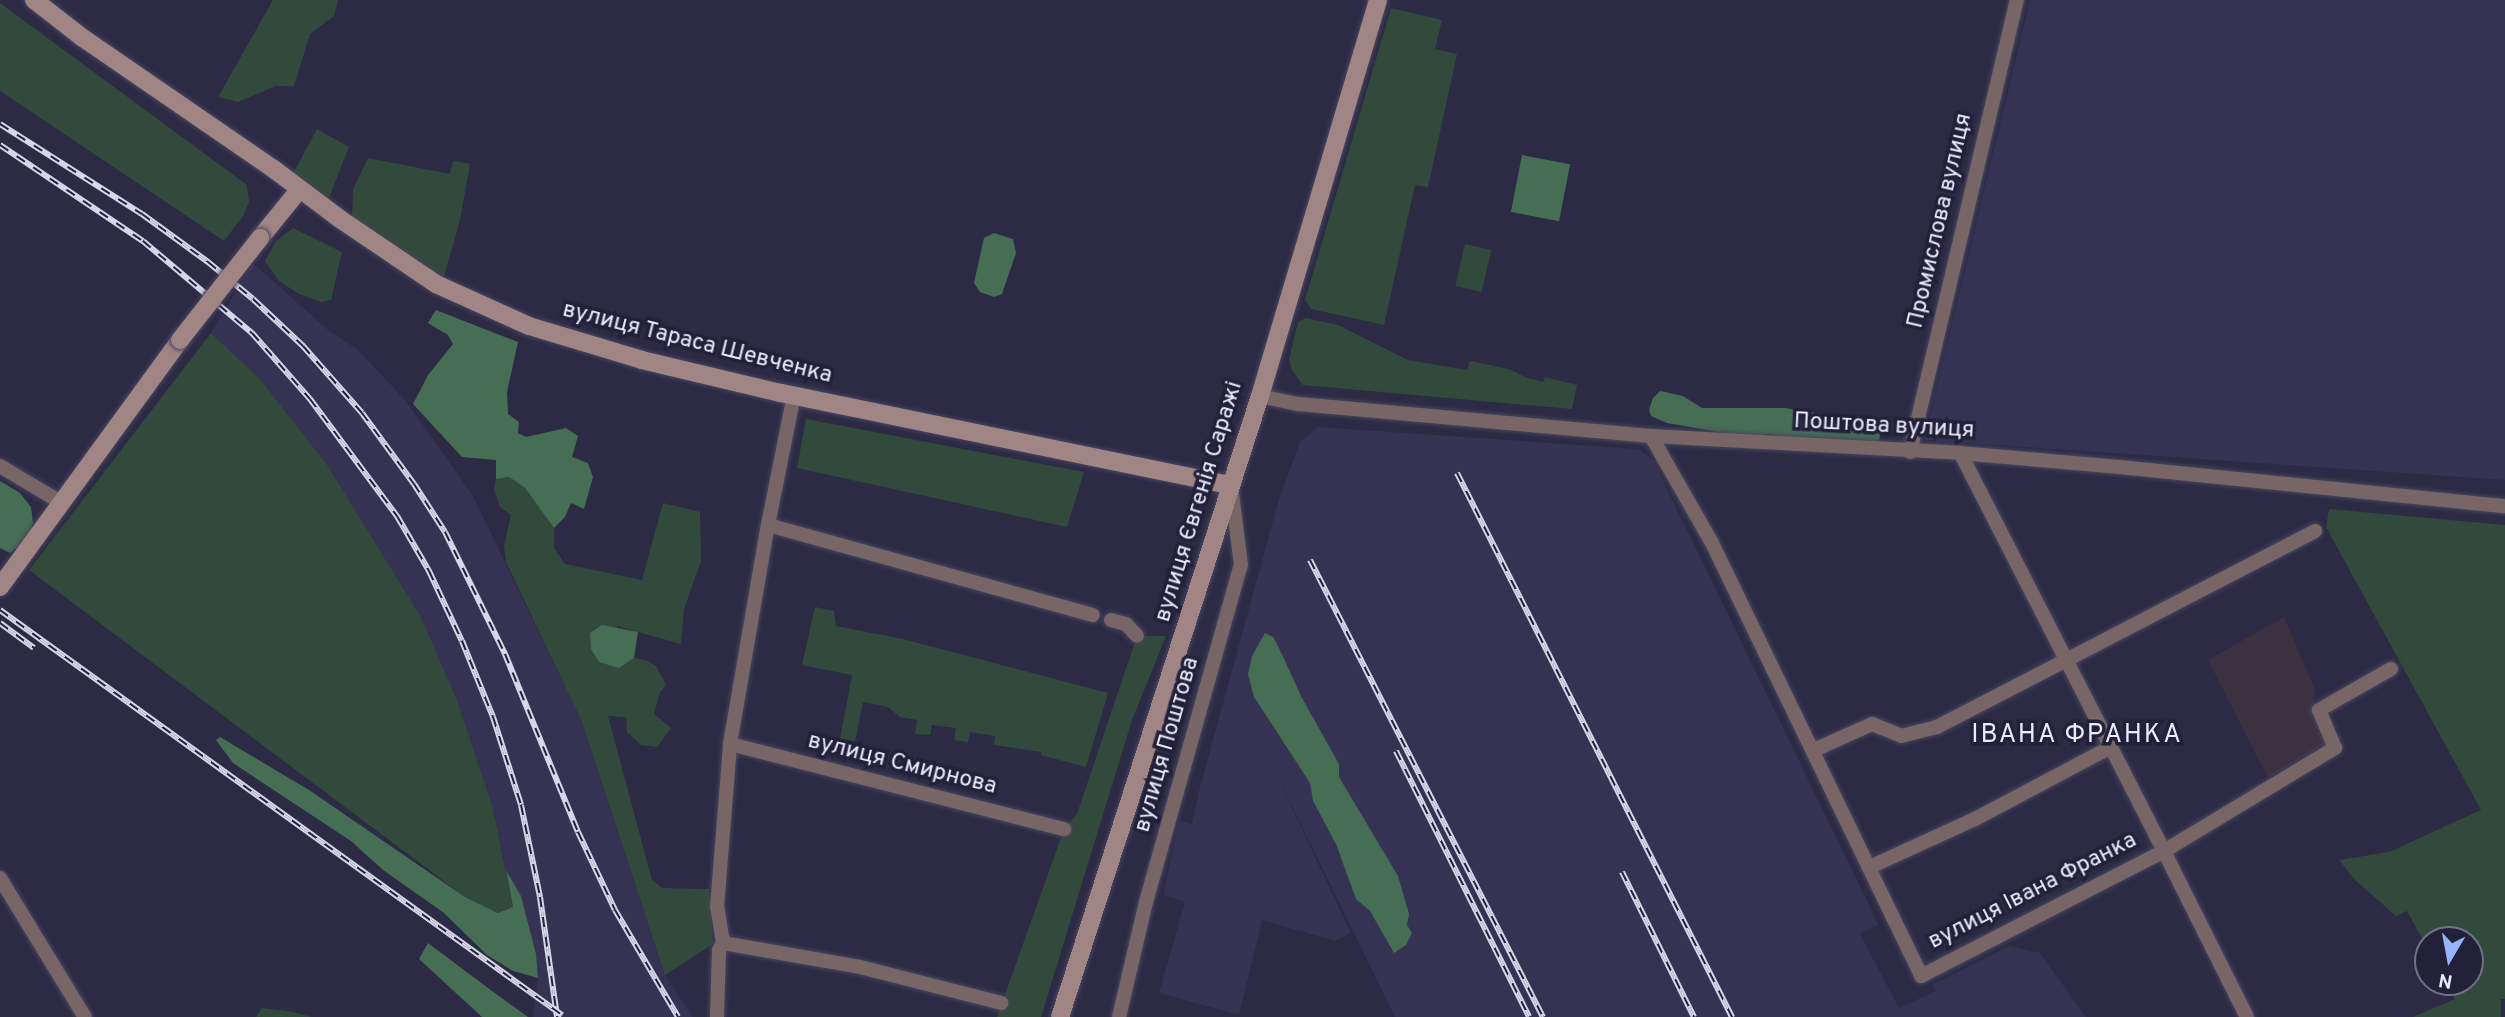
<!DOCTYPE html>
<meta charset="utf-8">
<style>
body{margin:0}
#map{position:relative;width:2505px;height:1017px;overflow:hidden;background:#2c2a45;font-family:Overpass,sans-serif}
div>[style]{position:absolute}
.built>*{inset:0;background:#353253}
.education>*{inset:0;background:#3b3140}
.green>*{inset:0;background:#324a3b;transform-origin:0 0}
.forest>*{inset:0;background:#456e55;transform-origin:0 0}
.roads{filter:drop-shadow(0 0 2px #47455f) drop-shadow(0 0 2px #47455f)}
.street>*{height:14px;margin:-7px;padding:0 7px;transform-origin:7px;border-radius:7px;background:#776665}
.secondary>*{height:18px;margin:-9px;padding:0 9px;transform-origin:9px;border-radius:9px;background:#a08584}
.rail>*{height:6px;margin-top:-3px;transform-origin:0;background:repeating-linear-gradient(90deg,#23203a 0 10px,#d7d6e9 0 20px);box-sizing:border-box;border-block:2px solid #d7d6e9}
.bridges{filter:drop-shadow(0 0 2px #47455f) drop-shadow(0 0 2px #47455f)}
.secondary-bridge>*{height:18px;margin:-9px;padding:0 9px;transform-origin:9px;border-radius:9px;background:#a08584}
span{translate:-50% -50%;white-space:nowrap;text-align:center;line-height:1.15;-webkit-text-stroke:7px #23203a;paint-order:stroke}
.street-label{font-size:23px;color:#ebeafc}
.quarter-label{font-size:26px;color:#ebeafc;letter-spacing:2px}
.north{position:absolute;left:2414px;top:926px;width:70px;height:70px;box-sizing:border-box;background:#23203a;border:2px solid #737188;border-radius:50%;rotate:190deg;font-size:19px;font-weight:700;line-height:28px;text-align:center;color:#ebeafc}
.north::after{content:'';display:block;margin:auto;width:24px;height:32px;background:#95b6fd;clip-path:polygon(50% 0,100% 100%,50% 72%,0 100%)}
</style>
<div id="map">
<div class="built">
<i style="clip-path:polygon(2030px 0,2505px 0,2505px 480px,1924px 440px)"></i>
<i style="clip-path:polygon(253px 263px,329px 331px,357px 349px,405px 400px,472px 494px,582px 722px,665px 975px,693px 1017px,533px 1017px,538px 978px,536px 955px,521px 896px,506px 870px,493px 808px,457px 700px,421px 617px,326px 463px,259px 378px,211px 333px)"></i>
<i style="clip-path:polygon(1318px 427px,1638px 449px,1653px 460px,1870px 907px,1878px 925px,1860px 934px,1899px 1008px,1936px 991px,1932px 985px,2009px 946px,2040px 953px,2086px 1017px,1395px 1017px,1271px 763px,1351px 933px,1335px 941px,1262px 920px,1239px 1015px,1159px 993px,1185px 902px,1163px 895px,1179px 821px,1192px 824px,1199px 791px,1279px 499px,1300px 442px)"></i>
</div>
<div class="education">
<i style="clip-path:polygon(2284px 617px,2315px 690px,2312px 714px,2327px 743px,2268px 778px,2208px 660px)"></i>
</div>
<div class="green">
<i style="clip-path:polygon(273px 0,338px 0,334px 16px,310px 34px,294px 86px,276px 86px,238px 102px,218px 97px)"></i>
<i style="clip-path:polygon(0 3px,247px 185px,249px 202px,243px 216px,224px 241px,0 91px)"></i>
<i style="clip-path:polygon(1391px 8px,1442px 20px,1435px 49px,1457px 54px,1428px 187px,1415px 185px,1384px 325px,1311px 309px,1305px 300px)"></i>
<i style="clip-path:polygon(317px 129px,349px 147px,328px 200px,291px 177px)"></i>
<i style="clip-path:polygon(368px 158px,450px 174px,453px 161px,470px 164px,460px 220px,442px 284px,352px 219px,353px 189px)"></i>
<i style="clip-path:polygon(293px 228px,342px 252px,331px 300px,321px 302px,299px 294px,279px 281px,265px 261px,276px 241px)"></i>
<i style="left:1465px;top:244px;width:27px;height:43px;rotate:13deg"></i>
<i style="clip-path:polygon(1306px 318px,1338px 325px,1408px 360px,1467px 370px,1470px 361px,1509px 369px,1527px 378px,1543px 382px,1545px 377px,1577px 385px,1572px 409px,1303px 385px,1292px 370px,1289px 359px,1298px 322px)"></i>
<i style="clip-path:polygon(211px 333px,259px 378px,326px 463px,421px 617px,457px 700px,493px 808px,513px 907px,498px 913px,465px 897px,29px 570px)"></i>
<i style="clip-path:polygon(806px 419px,1084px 472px,1067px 527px,797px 468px)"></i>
<i style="clip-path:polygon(509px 477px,525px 488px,554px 528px,554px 548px,565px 564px,642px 580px,663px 503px,700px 512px,701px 561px,684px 609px,681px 644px,617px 626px,619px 668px,634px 658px,648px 661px,656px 666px,666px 685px,660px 692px,654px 714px,671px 728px,657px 747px,641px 745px,627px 732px,626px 717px,608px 716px,652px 880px,662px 888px,709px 889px,713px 944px,665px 975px,582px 722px,506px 562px,504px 546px,511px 515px,500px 507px,494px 489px,496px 479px)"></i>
<i style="clip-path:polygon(2329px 509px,2505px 525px,2505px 999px,2501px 999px,2501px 1017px,2413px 1017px,2455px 999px,2446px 982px,2470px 982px,2470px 940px,2428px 940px,2428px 949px,2407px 911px,2396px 916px,2355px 880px,2339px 860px,2389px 852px,2481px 810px,2326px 527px)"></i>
<i style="clip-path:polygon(815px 607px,834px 611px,836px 626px,903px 639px,1108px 693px,1086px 767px,1041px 755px,1041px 752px,994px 745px,995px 736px,970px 732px,968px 742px,954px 740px,956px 728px,932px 725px,930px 735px,915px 734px,917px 720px,900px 717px,888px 707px,863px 702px,855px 741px,840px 739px,852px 675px,802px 665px)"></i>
<i style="clip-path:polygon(1137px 636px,1166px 636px,1132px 720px,1041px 1017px,997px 1017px,1064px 829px,1077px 814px)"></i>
<i style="clip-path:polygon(262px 1008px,288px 1011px,312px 1017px,256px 1017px)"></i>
</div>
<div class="forest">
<i style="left:1522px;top:155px;width:49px;height:58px;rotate:11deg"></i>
<i style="clip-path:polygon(994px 233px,1013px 239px,1016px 253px,1002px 294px,994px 297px,980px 292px,974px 283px,984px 238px)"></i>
<i style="clip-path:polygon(436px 310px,518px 342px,507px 392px,508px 414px,519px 422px,518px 433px,526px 437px,566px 428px,578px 436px,572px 457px,588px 463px,593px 477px,584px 509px,571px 503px,565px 517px,554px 528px,525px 488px,509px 477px,496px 479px,496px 460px,462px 457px,413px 404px,428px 375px,453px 344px,448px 335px,428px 323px)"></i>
<i style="clip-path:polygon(1660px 391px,1683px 396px,1702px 408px,1785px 408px,1872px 422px,1881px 431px,1878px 444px,1811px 437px,1796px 439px,1769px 434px,1747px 437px,1667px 423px,1651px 416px,1649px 410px,1653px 398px)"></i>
<i style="clip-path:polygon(0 481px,20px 493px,31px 507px,33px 523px,28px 539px,10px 553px,0 548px)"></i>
<i style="clip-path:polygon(602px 625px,638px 632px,634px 658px,619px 668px,599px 662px,591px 649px,590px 633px)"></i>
<i style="clip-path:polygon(1265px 633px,1273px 637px,1279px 648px,1302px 698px,1339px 764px,1339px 777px,1398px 876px,1409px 914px,1407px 925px,1412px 933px,1406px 945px,1394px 953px,1370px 911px,1356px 899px,1336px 844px,1313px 801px,1310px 783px,1254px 697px,1248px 674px,1252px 656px)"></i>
<i style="clip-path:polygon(220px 737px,309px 790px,465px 897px,498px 913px,513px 907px,506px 870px,521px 896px,536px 954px,538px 978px,513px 971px,487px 955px,444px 913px,383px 870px,351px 841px,233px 763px,216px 740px)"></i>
<i style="clip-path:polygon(428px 943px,488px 988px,528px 1017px,482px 1017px,419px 959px)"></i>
</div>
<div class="roads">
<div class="street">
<i style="left:1260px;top:396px;width:40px;rotate:12deg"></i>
<i style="left:1299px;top:404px;width:353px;rotate:5.2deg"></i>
<i style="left:1651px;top:436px;width:309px;rotate:3.1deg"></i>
<i style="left:1960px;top:453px;width:160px;rotate:5deg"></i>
<i style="left:2119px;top:467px;width:388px;rotate:5.8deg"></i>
<i style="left:1651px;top:436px;width:123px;rotate:60.3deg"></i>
<i style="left:1712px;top:543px;width:481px;rotate:64.2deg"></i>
<i style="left:1921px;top:976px;width:273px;rotate:-27.2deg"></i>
<i style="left:2164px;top:851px;width:447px;rotate:-117.1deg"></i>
<i style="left:1910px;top:452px;width:464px;rotate:-76.7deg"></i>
<i style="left:0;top:466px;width:72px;rotate:30.8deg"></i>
<i style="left:768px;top:525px;width:337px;rotate:15.5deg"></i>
<i style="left:1111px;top:620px;width:16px;rotate:15deg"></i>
<i style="left:1126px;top:624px;width:16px;rotate:47deg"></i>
<i style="left:730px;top:744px;width:345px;rotate:14.3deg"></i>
<i style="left:1814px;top:750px;width:64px;rotate:-24.1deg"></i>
<i style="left:1872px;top:724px;width:31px;rotate:22deg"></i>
<i style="left:1901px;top:736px;width:37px;rotate:-14deg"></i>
<i style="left:1937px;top:727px;width:426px;rotate:-27.4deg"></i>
<i style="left:1870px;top:867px;width:115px;rotate:-24.6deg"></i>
<i style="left:1975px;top:819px;width:154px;rotate:-27.9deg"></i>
<i style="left:0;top:878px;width:163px;rotate:58.6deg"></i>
<i style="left:723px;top:943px;width:139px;rotate:9.9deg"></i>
<i style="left:860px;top:967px;width:146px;rotate:14.3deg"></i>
<i style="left:717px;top:1017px;width:67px;rotate:-88.3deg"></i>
<i style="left:719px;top:950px;width:8px;rotate:-60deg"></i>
<i style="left:723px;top:943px;width:36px;rotate:-99deg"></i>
<i style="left:717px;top:907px;width:164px;rotate:-85.4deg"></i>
<i style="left:730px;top:744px;width:222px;rotate:-80.2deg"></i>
<i style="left:768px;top:525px;width:133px;rotate:-78.7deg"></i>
<i style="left:1119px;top:1017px;width:118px;rotate:-76.8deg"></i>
<i style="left:1146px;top:902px;width:350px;rotate:-74.3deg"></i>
<i style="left:1241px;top:565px;width:80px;rotate:-97.2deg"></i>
<i style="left:2247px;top:1017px;width:186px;rotate:-116.6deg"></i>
<i style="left:2164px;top:851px;width:200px;rotate:-31.1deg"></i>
<i style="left:2335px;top:748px;width:41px;rotate:-112.8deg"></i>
<i style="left:2319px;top:710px;width:83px;rotate:-29.7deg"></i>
</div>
<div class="secondary">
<i style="left:34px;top:0;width:62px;rotate:37.8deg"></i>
<i style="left:83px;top:38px;width:233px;rotate:34.5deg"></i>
<i style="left:275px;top:170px;width:81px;rotate:37deg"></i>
<i style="left:340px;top:219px;width:116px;rotate:34.1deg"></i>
<i style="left:436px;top:284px;width:102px;rotate:24.3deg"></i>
<i style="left:529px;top:326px;width:118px;rotate:16.7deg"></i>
<i style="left:642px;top:360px;width:143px;rotate:13.4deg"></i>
<i style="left:781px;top:393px;width:459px;rotate:11.6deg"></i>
<i style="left:260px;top:238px;width:63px;rotate:-50.8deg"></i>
<i style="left:0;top:587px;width:306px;rotate:-53.9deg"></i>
<i style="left:1060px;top:1017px;width:652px;rotate:-72.15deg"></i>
<i style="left:1260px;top:396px;width:413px;rotate:-73.4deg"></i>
</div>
</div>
<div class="rail">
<i style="left:0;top:124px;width:168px;rotate:32.4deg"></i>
<i style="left:142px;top:214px;width:82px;rotate:36deg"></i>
<i style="left:208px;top:262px;width:58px;rotate:39.4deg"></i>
<i style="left:253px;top:299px;width:69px;rotate:43.2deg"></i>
<i style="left:303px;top:346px;width:89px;rotate:48.6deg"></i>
<i style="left:362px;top:413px;width:88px;rotate:53.8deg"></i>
<i style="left:414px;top:484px;width:57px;rotate:57.1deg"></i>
<i style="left:445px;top:532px;width:136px;rotate:63.8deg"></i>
<i style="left:505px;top:654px;width:192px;rotate:67.7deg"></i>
<i style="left:578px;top:832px;width:86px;rotate:64.6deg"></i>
<i style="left:615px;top:910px;width:124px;rotate:59.5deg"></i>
<i style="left:0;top:145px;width:172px;rotate:33.9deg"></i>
<i style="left:143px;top:241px;width:143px;rotate:40.2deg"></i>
<i style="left:252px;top:333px;width:88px;rotate:48.7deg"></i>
<i style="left:310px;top:399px;width:146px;rotate:53.4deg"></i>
<i style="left:397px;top:516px;width:64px;rotate:59.8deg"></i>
<i style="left:429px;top:571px;width:77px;rotate:64.8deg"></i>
<i style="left:462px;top:641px;width:82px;rotate:67.8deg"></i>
<i style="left:493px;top:717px;width:92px;rotate:72.3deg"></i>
<i style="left:521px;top:805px;width:94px;rotate:78.3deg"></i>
<i style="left:540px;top:897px;width:121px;rotate:81.9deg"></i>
<i style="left:1457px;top:473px;width:610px;rotate:63.18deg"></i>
<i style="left:1310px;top:560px;width:513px;rotate:62.99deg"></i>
<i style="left:0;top:610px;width:693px;rotate:35.78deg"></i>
<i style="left:0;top:623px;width:42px;rotate:36.3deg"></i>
<i style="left:1396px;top:751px;width:297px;rotate:63.4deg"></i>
<i style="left:1622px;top:872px;width:162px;rotate:63.6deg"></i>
</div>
<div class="bridges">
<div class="secondary-bridge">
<i style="left:180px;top:340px;width:130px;rotate:-51.9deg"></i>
</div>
</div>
<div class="street-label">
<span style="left:1941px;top:221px;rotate:-77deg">Промислова вулиця</span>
<span style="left:697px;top:344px;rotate:14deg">вулиця Тараса Шевченка</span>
<span style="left:1884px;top:427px;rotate:3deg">Поштова вулиця</span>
<span style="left:1200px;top:502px;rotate:-73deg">вулиця Євгенія Саражі</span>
<span style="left:1168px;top:745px;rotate:-74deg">вулиця Поштова</span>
<span style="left:902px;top:765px;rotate:14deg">вулиця Смирнова</span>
<span style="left:2033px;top:892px;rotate:-27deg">вулиця Івана Франка</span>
</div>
<div class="quarter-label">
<span style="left:2077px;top:736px">ІВАНА ФРАНКА</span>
</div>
<div class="north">N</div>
</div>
